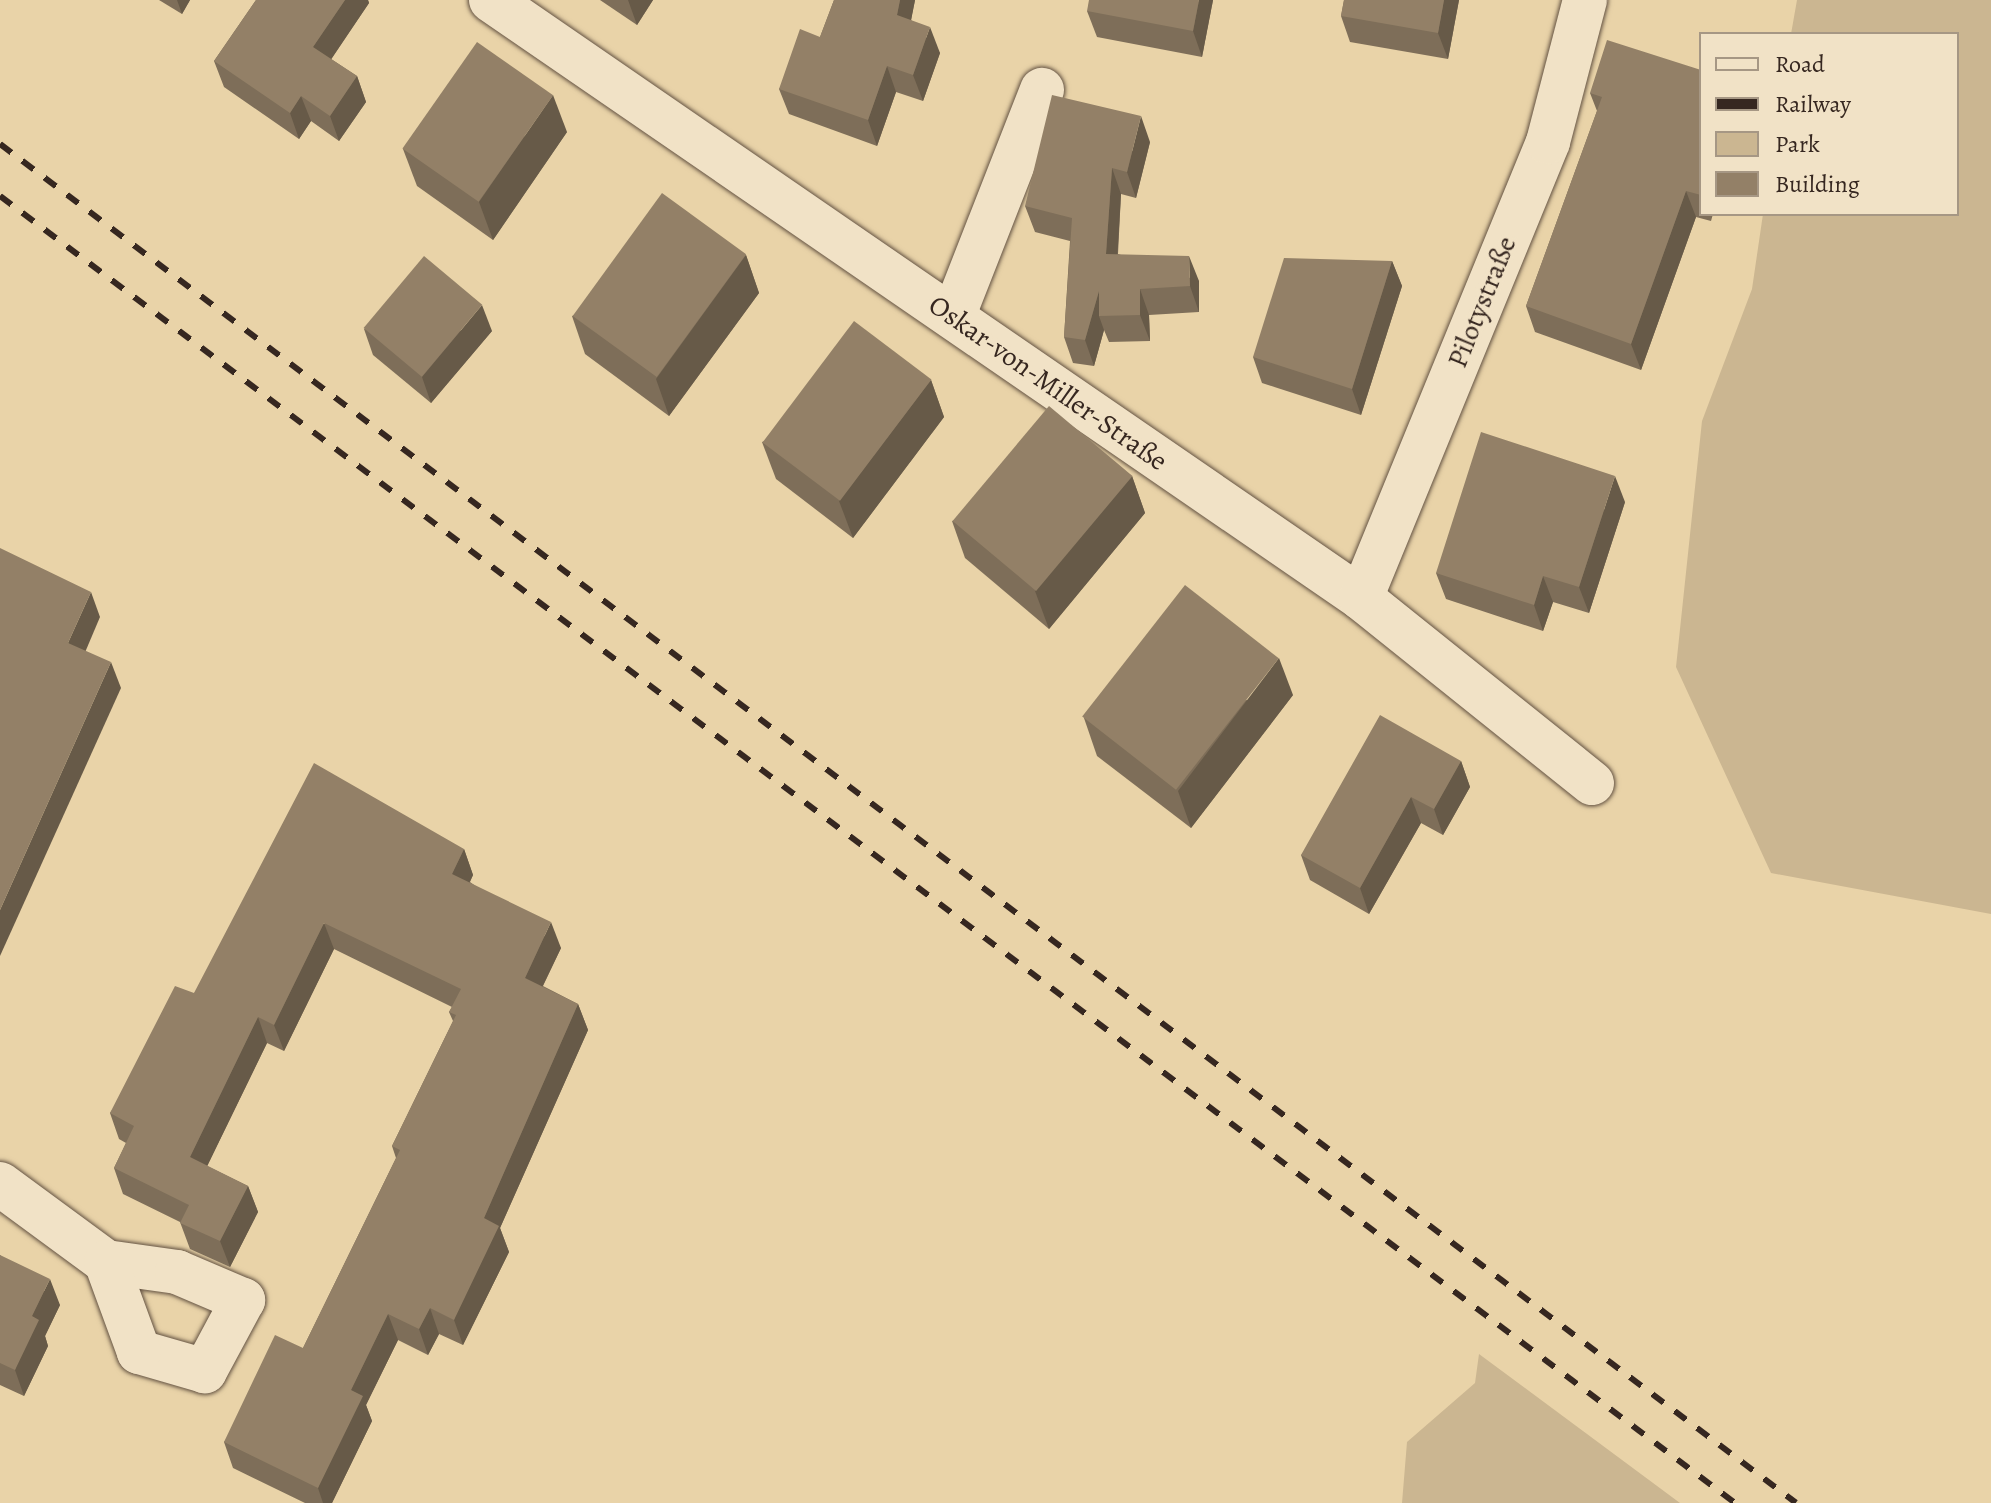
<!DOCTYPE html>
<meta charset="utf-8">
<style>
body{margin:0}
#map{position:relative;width:1991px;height:1503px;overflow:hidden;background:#e9d3a8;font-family:Alegreya,serif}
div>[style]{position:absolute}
.green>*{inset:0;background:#cbb691}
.roads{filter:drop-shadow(0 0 2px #635242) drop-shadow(0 0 2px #635242)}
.minor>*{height:44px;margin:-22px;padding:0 22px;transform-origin:22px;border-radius:22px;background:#f1e2c6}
.rail>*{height:6px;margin-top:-3px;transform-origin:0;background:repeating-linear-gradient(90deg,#362720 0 14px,transparent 0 28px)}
.wall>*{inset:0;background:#7e6e59}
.shaded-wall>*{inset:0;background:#675a48}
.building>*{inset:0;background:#938067;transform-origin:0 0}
span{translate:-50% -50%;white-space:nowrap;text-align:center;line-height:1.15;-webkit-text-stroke:8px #f1e2c6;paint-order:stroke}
.street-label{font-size:28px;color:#362720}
.legend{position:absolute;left:1699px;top:32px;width:260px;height:184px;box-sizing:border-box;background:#f1e2c6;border:2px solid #a69784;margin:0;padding:10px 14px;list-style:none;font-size:24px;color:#362720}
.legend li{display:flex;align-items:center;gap:16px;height:40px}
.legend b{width:40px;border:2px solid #a69784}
</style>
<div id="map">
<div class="green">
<i style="clip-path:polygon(1797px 0,1991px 0,1991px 914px,1771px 873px,1676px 667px,1702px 421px,1752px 289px,1763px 214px,1957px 214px,1957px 34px,1791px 34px)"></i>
<i style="clip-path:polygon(1479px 1354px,1680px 1503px,1402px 1503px,1407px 1442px,1475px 1383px)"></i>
</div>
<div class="roads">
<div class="minor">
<i style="left:491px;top:0;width:1056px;rotate:34.5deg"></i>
<i style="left:1361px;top:598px;width:296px;rotate:38.7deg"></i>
<i style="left:953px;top:317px;width:244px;rotate:-68.6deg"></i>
<i style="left:1361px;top:598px;width:493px;rotate:-67.7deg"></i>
<i style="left:1548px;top:142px;width:147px;rotate:-75.4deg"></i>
<i style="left:0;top:1184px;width:132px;rotate:36.3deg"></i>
<i style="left:106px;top:1262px;width:72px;rotate:8deg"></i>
<i style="left:177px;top:1272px;width:72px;rotate:23deg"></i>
<i style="left:243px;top:1300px;width:81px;rotate:118.2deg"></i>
<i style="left:205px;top:1371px;width:69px;rotate:-163.9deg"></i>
<i style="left:139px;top:1352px;width:96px;rotate:-110.1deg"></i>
</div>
</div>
<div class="rail">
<i style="left:0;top:144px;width:2252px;rotate:37.11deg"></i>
<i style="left:0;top:196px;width:2172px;rotate:36.99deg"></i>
</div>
<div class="wall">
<i style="clip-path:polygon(159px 0,190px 0,182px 14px)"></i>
<i style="clip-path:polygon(256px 0,368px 0,369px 3px,331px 59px,357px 76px,366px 102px,339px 141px,311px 121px,299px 139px,224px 87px,214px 61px)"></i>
<i style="clip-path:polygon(600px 0,653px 0,637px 25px)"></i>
<i style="clip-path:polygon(834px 0,915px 0,911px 20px,940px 53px,923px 101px,896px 92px,877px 146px,789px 114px,779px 89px,820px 37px)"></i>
<i style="clip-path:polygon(1213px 0,1202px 57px,1097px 37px,1087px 11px)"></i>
<i style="clip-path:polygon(1344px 0,1459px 0,1448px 59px,1350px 42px,1341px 16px)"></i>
<i style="clip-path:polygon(1701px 70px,1701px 214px,1713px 214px,1711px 221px,1696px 217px,1641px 370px,1535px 332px,1526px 306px,1597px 111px,1590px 93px)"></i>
<i style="clip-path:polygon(567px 132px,493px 240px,417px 186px,403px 149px)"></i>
<i style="clip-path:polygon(1150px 142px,1136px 198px,1121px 194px,1118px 254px,1199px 281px,1199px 312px,1149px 315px,1150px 341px,1109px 342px,1104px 330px,1094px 366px,1073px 363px,1064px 337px,1070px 241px,1035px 232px,1025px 206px)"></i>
<i style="clip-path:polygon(746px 255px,759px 293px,669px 416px,585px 354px,572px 316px)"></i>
<i style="clip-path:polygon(1392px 261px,1402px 286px,1361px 415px,1262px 383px,1253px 357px)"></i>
<i style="clip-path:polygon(364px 329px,492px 331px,431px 403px,373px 355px)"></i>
<i style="clip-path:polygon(931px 380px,944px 417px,853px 538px,776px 479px,762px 442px)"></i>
<i style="clip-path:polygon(1132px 476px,1145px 513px,1049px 629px,965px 558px,952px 521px)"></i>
<i style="clip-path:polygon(1625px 502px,1589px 613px,1553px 602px,1543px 631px,1446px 599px,1436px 573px)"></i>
<i style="clip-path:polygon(1293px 695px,1191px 828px,1097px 756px,1084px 718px)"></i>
<i style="clip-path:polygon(1461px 761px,1470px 787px,1443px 835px,1421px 823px,1369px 914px,1310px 880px,1301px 855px)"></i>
<i style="clip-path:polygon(464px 849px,473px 875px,470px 882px,561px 948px,543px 986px,578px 1004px,588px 1030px,500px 1228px,509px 1252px,463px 1345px,439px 1334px,428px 1355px,398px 1340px,366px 1405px,372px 1421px,332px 1503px,305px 1503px,233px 1468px,224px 1442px,303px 1348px,396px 1158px,392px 1146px,453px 1021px,449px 1012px,452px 1007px,334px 949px,284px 1051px,267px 1043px,207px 1166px,248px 1186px,258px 1212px,230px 1267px,190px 1249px,180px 1222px,123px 1194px,114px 1168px,126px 1143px,119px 1139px,110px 1113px,194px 993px)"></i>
<i style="clip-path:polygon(0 1255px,60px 1305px,45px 1336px,48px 1346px,24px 1396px,0 1385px)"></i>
</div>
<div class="shaded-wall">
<i style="clip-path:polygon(177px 0,190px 0,182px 14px)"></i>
<i style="clip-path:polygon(345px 0,368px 0,369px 3px,322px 73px,313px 47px)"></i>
<i style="clip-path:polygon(628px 0,653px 0,637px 25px)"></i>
<i style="clip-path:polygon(900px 0,915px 0,907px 41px,897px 15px)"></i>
<i style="clip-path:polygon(1199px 0,1213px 0,1202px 57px,1193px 31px)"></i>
<i style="clip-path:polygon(1444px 0,1459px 0,1448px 59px,1438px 33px)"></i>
<i style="clip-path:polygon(930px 27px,940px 53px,923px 101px,913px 75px)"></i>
<i style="clip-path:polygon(887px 66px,896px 92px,877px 146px,868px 120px)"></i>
<i style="clip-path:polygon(357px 76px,366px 102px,339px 141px,330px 116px)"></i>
<i style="clip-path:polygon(553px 95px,567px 132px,493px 240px,479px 202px)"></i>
<i style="clip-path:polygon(301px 96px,311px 121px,299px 139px,290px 113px)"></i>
<i style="clip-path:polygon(1141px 116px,1150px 142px,1136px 198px,1127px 172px)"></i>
<i style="clip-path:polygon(1112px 168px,1121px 194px,1116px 279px,1106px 254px)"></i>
<i style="clip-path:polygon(1686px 191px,1696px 217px,1641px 370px,1631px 344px)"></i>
<i style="clip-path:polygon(746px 255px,759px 293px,669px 416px,656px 379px)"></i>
<i style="clip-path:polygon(1189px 256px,1199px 281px,1199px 312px,1190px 286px)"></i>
<i style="clip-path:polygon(1392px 261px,1402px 286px,1361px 415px,1352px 389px)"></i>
<i style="clip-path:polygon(1140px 289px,1149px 315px,1150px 341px,1140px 315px)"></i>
<i style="clip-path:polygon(1099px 291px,1099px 316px,1104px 330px,1094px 366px,1085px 340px)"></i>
<i style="clip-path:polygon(482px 305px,492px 331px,431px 403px,422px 377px)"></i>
<i style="clip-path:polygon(931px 380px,944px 417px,853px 538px,839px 501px)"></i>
<i style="clip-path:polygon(1132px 476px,1145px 513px,1049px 629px,1035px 591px)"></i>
<i style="clip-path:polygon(1615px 476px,1625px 502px,1589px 613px,1579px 587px)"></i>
<i style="clip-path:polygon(1543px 576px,1553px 602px,1543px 631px,1534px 605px)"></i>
<i style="clip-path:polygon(91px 592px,100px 617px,78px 669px,68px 643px)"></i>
<i style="clip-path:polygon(1279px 658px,1293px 695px,1191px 828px,1178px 791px)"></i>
<i style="clip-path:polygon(111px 662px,121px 688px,0 956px,0 910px)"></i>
<i style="clip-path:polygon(1461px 761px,1470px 787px,1443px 835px,1434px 809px)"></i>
<i style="clip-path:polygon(1411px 797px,1421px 823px,1369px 914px,1360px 888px)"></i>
<i style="clip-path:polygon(464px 849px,473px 875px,461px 900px,452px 874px)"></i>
<i style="clip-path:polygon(551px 922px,561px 948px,534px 1004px,525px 978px)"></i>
<i style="clip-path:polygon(324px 923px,334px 949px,284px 1051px,274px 1025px)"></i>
<i style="clip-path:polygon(578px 1004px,588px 1030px,500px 1228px,509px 1252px,463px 1345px,454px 1320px,484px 1218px)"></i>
<i style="clip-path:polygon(258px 1017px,267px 1043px,199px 1183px,190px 1157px)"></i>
<i style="clip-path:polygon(248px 1186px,258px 1212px,230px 1267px,220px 1241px)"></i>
<i style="clip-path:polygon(50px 1279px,60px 1305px,45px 1336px,48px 1346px,24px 1396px,15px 1370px,32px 1316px)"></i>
<i style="clip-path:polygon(430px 1308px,439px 1334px,428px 1355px,419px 1329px)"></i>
<i style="clip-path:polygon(388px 1314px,398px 1340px,366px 1405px,372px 1421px,332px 1503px,323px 1503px,318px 1488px,351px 1390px)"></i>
</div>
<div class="building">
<i style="clip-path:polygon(256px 0,345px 0,313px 47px,357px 76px,330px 116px,301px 96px,290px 113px,214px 61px)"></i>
<i style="clip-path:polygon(834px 0,900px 0,897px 15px,930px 27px,913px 75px,887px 66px,868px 120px,779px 89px,800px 29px,820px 37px)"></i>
<i style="clip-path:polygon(1089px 0,1199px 0,1193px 31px,1087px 11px)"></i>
<i style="clip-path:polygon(1344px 0,1444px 0,1438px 33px,1341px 16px)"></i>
<i style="clip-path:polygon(1607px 40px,1701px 70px,1701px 195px,1686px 191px,1631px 344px,1526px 306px,1602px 97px,1590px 93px)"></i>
<i style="left:477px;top:42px;width:93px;height:130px;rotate:35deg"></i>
<i style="clip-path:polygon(1052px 95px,1141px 116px,1127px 172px,1112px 168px,1106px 254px,1189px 256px,1190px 286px,1140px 289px,1140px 315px,1099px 316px,1099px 291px,1085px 340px,1064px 337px,1072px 218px,1025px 206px)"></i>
<i style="left:662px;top:193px;width:104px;height:152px;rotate:36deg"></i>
<i style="left:424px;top:256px;width:76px;height:94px;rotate:40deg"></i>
<i style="clip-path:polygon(1284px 258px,1392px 261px,1352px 389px,1253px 357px)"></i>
<i style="left:854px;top:321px;width:97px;height:152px;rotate:37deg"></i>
<i style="left:1049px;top:406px;width:109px;height:150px;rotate:40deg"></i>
<i style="clip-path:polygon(1481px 432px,1615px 476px,1579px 587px,1543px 576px,1534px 605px,1436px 573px)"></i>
<i style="clip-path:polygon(0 548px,91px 592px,68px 643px,111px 662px,0 910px)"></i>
<i style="left:1185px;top:585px;width:119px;height:167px;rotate:38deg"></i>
<i style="clip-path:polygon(1380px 715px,1461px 761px,1434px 809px,1411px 797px,1360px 888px,1301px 855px)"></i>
<i style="clip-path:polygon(314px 763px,464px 849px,452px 874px,551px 922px,525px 978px,578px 1004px,484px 1218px,499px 1226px,454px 1320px,430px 1308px,419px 1329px,388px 1314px,351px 1390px,363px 1396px,318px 1488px,224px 1442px,275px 1335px,303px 1348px,400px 1150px,392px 1146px,456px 1015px,449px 1012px,461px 989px,324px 923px,274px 1025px,258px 1017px,190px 1157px,248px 1186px,220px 1241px,180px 1223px,189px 1205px,114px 1168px,134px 1126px,110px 1113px,175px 986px,194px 993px)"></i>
<i style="clip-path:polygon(0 1255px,50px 1279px,32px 1316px,39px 1320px,15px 1370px,0 1363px)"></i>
</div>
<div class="street-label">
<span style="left:1482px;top:302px;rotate:-68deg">Pilotystraße</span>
<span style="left:1048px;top:383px;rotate:35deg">Oskar-von-Miller-Straße</span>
</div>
<ul class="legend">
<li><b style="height:10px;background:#f1e2c6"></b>Road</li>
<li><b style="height:10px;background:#362720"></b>Railway</li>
<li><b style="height:22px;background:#cbb691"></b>Park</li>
<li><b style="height:22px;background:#938067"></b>Building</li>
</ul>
</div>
